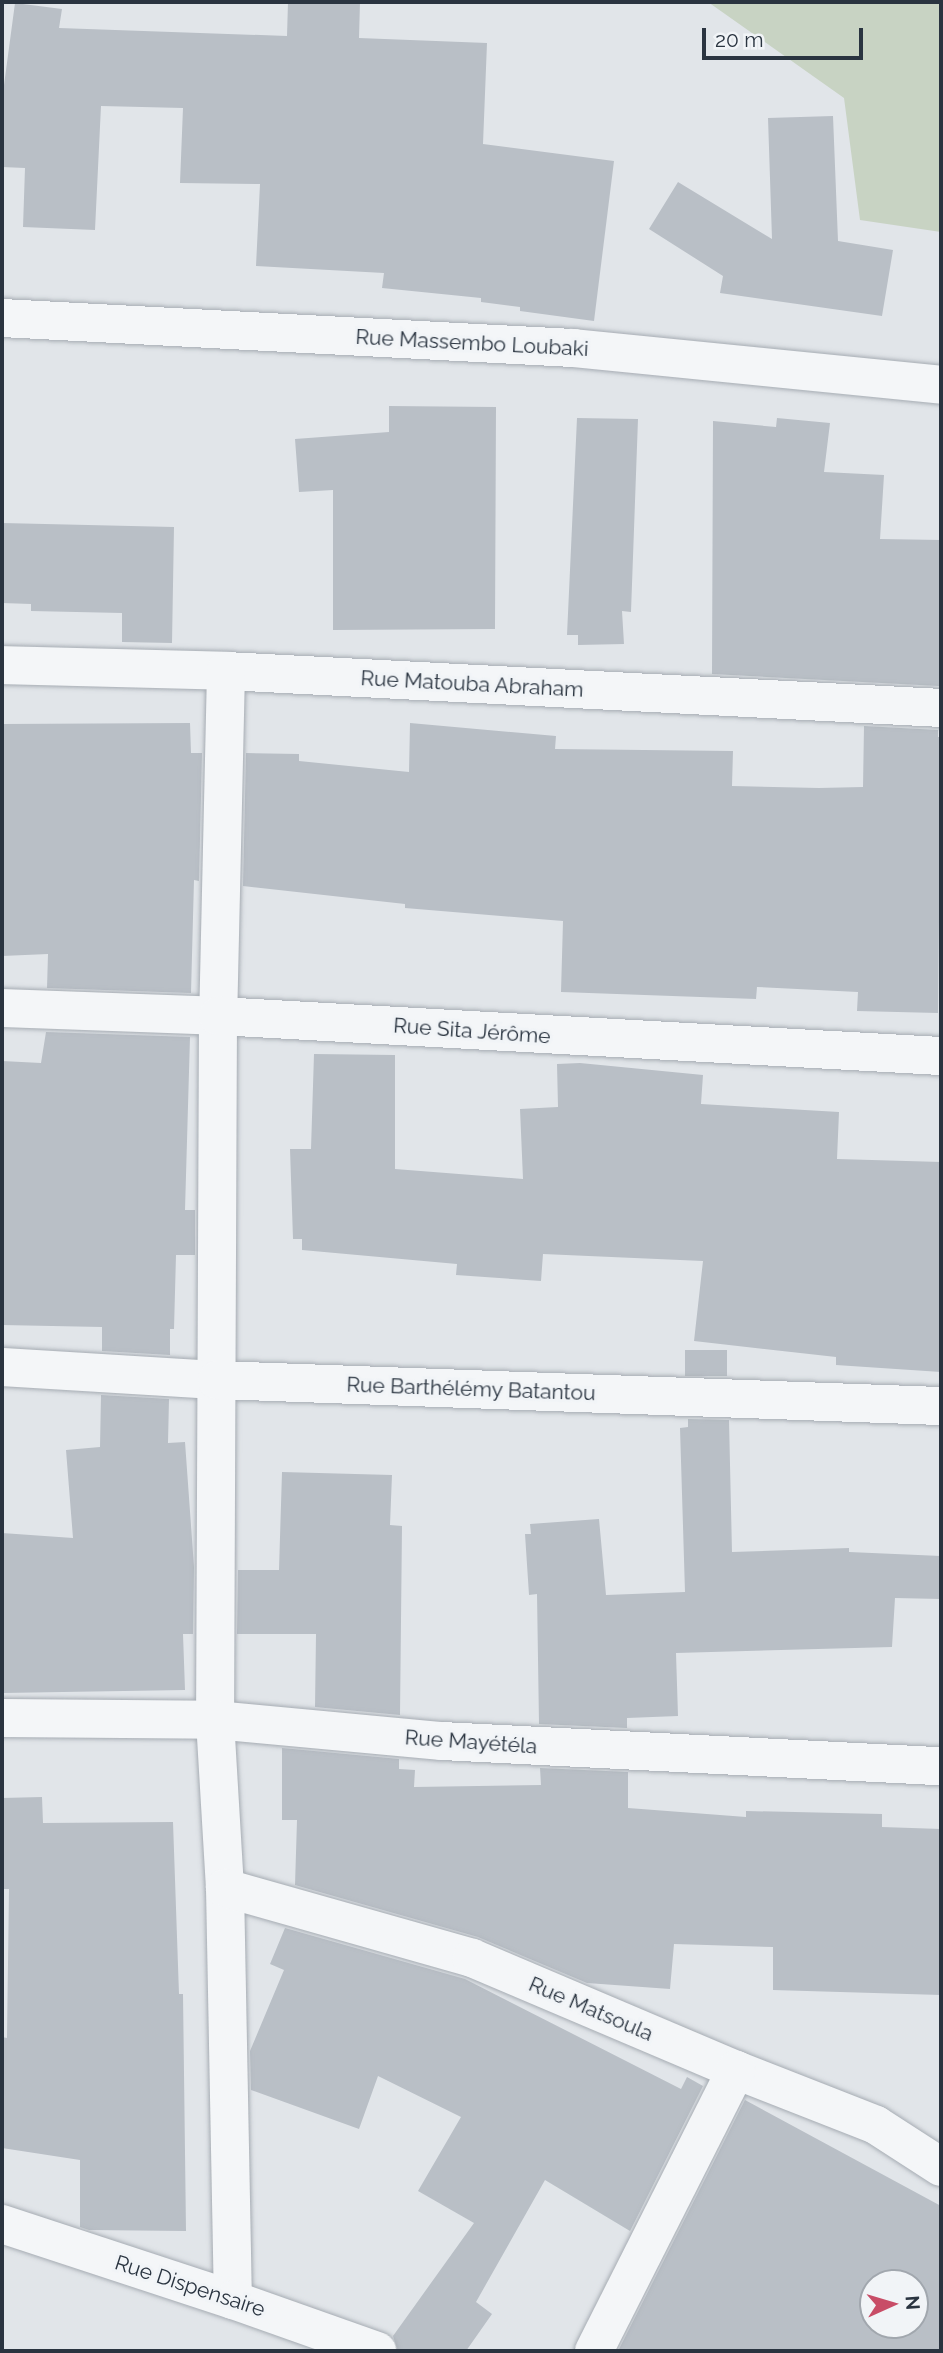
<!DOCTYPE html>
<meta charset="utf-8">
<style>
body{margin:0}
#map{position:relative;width:943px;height:2353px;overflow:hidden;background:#e1e5e9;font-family:Raleway,sans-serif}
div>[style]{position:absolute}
.green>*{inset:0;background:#c8d3c3}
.building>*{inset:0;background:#b9bfc6;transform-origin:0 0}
.roads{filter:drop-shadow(0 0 2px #a6acb3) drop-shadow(0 0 2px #a6acb3)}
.minor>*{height:38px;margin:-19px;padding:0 19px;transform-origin:19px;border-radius:19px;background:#f4f6f8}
span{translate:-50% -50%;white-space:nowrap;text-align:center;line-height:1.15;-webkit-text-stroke:6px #f1f4f7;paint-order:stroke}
.street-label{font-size:21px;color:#2a3440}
.frame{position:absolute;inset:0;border:4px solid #2a3440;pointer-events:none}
.north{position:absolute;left:859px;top:2269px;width:70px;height:70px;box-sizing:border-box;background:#f1f4f7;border:2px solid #a1a7ae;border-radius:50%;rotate:86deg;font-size:19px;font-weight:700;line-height:28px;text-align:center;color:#2a3440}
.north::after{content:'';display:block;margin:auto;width:24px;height:32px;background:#c84d67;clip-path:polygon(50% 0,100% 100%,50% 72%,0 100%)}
.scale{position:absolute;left:702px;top:28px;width:161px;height:32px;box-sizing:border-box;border:4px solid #2a3440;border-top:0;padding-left:9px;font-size:21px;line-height:24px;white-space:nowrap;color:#2a3440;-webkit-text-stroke:5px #f1f4f7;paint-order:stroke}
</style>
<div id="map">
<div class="green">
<i style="clip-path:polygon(708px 2px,941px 2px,941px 232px,860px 220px,844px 98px)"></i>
</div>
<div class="building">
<i style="clip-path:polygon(288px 2px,360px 2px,359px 38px,487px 43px,483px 144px,614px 161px,594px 321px,520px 311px,520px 307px,481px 302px,481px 298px,382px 288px,384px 273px,256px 266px,260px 184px,180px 183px,183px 108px,101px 106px,95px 230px,23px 227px,25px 168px,2px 167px,2px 100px,15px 3px,62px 9px,59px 28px,287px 36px)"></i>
<i style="clip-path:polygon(833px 116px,838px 241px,893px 250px,882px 316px,720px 293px,723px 276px,649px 229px,678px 182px,772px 239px,768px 118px)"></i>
<i style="clip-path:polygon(389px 406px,496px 407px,495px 629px,333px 630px,333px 490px,299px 492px,295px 439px,389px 432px)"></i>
<i style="clip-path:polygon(577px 418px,638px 419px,631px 612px,622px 611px,624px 644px,578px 645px,578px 635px,567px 635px)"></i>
<i style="clip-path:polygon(777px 418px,830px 423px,824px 472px,884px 475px,880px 539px,941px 540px,939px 686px,712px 674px,713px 421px,776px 427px)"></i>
<i style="clip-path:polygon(2px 523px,174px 527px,172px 643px,122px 642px,122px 613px,31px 611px,31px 604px,2px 603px)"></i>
<i style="clip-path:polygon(190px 723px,191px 753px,202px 753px,199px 881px,194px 880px,191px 993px,47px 988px,48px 954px,2px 956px,2px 724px)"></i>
<i style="clip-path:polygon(410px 723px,556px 736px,555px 749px,733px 751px,732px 786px,819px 788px,863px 787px,864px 726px,938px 730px,938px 737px,941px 737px,938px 1013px,857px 1011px,858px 992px,757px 987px,756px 999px,561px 992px,563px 921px,405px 908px,405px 904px,243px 886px,246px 753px,299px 754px,299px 761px,409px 772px)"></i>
<i style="clip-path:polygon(46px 1032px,190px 1037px,185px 1210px,195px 1210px,195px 1255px,176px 1255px,174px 1329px,170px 1329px,170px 1355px,102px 1351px,102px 1327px,2px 1325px,2px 1061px,41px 1063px)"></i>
<i style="clip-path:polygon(314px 1054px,395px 1055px,395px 1169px,523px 1179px,520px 1109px,558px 1107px,557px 1064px,580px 1063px,703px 1075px,701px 1104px,839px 1112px,837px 1159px,941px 1162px,941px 1372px,836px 1365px,836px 1357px,694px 1341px,703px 1261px,543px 1254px,541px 1281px,456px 1275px,457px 1264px,302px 1250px,302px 1239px,293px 1239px,290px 1149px,311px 1149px)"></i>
<i style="left:727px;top:1350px;width:26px;height:42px;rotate:90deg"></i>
<i style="clip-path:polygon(101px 1395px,169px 1399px,168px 1443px,185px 1442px,194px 1567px,193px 1634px,183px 1634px,185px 1690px,2px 1693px,2px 1533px,73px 1538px,66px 1450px,100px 1447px)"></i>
<i style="clip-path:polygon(688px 1419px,729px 1420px,732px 1552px,849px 1548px,849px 1552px,941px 1556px,941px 1599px,895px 1598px,892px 1647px,676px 1653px,678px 1716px,627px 1718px,627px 1728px,539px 1724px,537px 1594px,529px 1595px,525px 1534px,531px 1534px,530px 1524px,599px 1519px,606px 1595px,685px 1592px,680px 1428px,688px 1427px)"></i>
<i style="clip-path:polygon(282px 1472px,392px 1475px,390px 1525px,402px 1526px,400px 1715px,315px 1707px,316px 1634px,237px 1634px,238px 1570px,279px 1570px)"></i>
<i style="clip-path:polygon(282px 1748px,399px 1759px,399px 1769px,415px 1770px,414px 1787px,541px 1785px,540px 1768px,628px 1772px,628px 1808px,746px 1817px,746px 1811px,882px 1814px,882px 1827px,941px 1829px,941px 1995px,773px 1990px,773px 1947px,674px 1944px,670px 1989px,587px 1983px,478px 1937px,295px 1885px,297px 1820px,282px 1820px)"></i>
<i style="clip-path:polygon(42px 1797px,43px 1823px,173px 1822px,179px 1994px,183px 1994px,186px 2231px,89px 2230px,80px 2227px,80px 2160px,2px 2148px,2px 2037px,7px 2038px,9px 1889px,2px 1889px,2px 1798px)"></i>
<i style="clip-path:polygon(285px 1928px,465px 1979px,681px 2089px,687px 2077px,703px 2086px,630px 2231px,545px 2180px,476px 2302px,492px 2314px,466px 2351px,398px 2351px,393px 2336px,474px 2223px,418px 2191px,461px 2117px,378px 2076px,359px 2129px,251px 2090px,250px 2051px,284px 1970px,270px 1964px)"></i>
<i style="clip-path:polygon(evenodd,745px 2100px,941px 2206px,941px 2351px,618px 2351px,745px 2100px,873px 2283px,915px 2283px,915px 2325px,873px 2325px,873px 2283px)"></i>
</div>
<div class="roads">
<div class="minor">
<i style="left:2px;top:318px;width:572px;rotate:3.01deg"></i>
<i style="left:573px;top:348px;width:370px;rotate:5.7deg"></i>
<i style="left:2px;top:665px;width:224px;rotate:1.5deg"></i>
<i style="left:226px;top:671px;width:716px;rotate:2.96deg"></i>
<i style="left:226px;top:671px;width:345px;rotate:91.3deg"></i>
<i style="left:218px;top:1016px;width:704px;rotate:90.24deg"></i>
<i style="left:215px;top:1720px;width:168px;rotate:86.6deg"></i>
<i style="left:225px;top:1888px;width:412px;rotate:88.9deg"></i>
<i style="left:2px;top:1008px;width:216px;rotate:2.1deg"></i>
<i style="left:218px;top:1016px;width:724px;rotate:3.17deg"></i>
<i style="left:2px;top:1367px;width:215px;rotate:3.5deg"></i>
<i style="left:217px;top:1380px;width:724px;rotate:2.06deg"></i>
<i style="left:2px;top:1718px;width:213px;rotate:0.5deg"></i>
<i style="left:215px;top:1720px;width:228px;rotate:5.3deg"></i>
<i style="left:442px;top:1741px;width:500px;rotate:2.9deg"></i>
<i style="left:225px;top:1888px;width:257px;rotate:15.8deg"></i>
<i style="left:472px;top:1958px;width:287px;rotate:23deg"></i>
<i style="left:736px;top:2070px;width:150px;rotate:21.4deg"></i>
<i style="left:876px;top:2125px;width:77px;rotate:32.9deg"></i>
<i style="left:2px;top:2224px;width:243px;rotate:18.2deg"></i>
<i style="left:233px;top:2300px;width:153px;rotate:19.5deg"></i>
<i style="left:594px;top:2351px;width:315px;rotate:-63.2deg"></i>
</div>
</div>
<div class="street-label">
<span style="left:472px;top:343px;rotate:3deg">Rue Massembo Loubaki</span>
<span style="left:472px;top:684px;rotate:3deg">Rue Matouba Abraham</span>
<span style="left:472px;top:1031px;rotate:4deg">Rue Sita Jérôme</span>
<span style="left:471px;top:1389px;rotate:2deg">Rue Barthélémy Batantou</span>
<span style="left:471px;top:1742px;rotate:4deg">Rue Mayétéla</span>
<span style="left:591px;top:2009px;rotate:23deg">Rue Matsoula</span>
<span style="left:190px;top:2286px;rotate:18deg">Rue Dispensaire</span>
</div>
<div class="frame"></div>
<div class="north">N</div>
<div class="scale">20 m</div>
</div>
